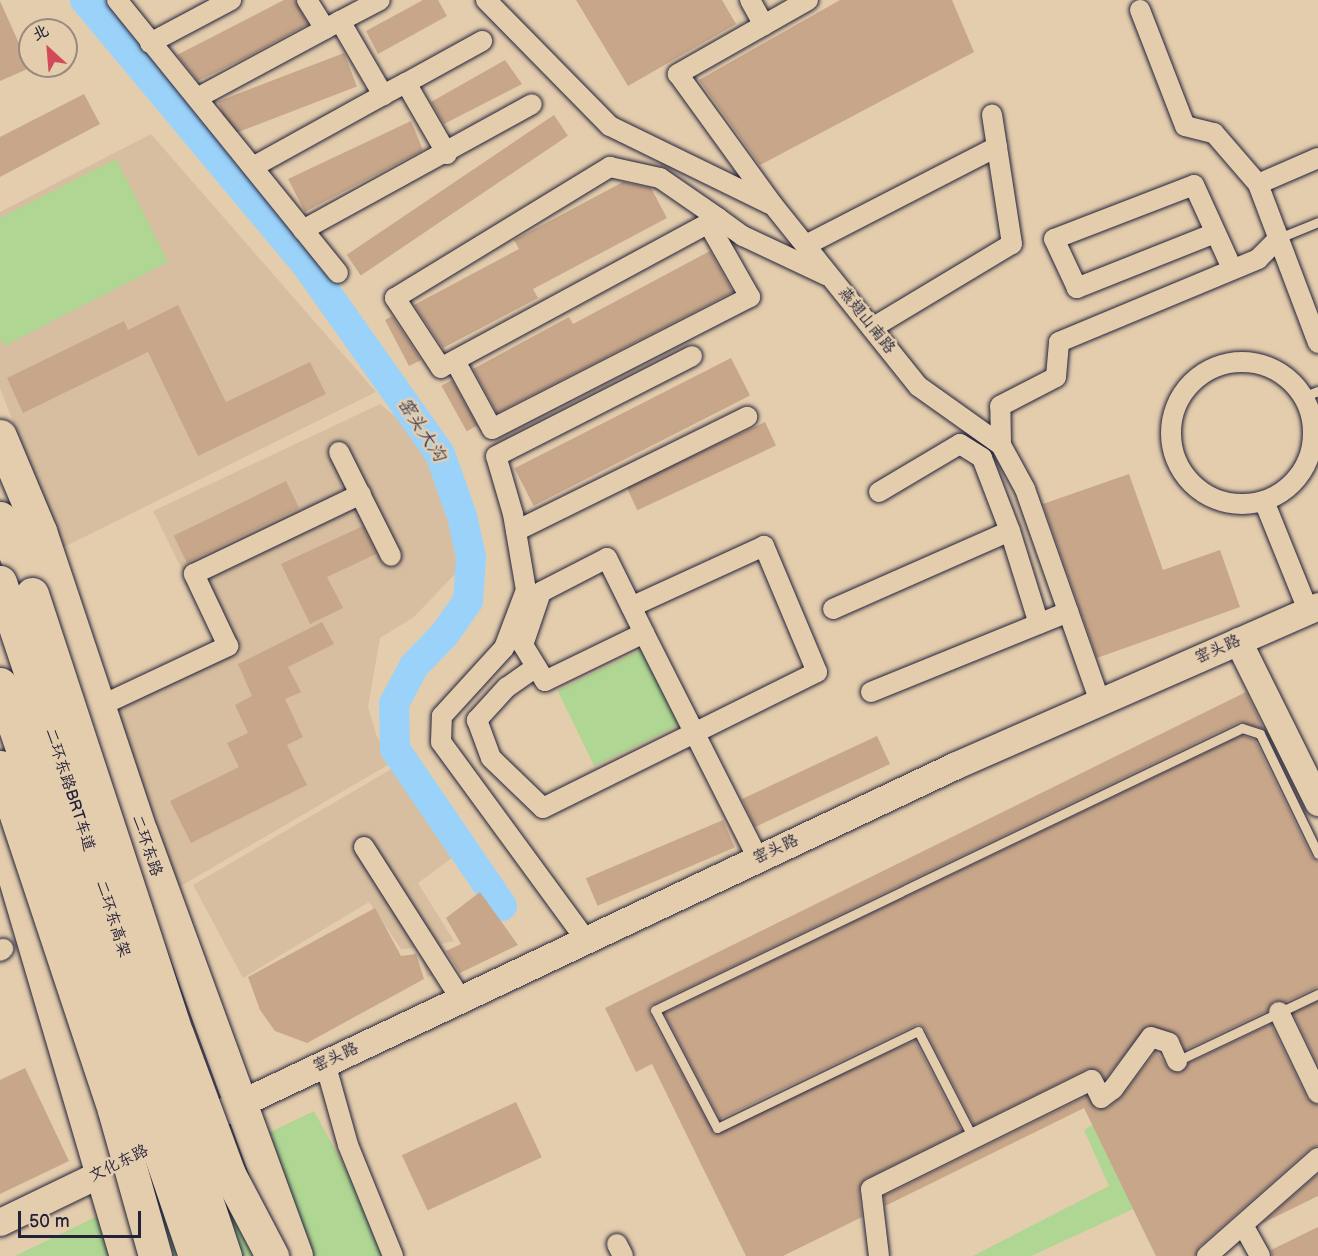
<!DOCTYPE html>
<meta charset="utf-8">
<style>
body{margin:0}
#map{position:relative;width:1318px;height:1256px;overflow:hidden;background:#e4cdad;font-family:"Balsamiq Sans","LXGW WenKai TC",sans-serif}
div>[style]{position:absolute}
.built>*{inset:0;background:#d7bea0}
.green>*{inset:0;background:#afd692;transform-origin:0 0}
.river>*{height:30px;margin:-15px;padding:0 15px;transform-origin:15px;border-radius:15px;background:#9bd2fa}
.building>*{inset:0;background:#c7a68a;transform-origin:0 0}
.roads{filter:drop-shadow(0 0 2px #22223b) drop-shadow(0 0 2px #22223b)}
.lane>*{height:9px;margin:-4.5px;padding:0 4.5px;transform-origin:4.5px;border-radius:4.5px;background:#e4cdad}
.street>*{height:20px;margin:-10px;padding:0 10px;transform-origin:10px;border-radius:10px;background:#e4cdad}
.street>.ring{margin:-10px;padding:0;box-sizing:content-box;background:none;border:20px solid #e4cdad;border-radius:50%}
.secondary>*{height:27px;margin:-13.5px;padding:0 13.5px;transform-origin:13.5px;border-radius:13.5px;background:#e4cdad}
.highway>*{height:33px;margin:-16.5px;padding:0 16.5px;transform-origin:16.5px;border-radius:16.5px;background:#e4cdad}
.bridges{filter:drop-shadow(0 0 2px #22223b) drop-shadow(0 0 2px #22223b)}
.highway-bridge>*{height:33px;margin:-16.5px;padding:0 16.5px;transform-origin:16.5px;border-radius:16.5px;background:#e4cdad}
span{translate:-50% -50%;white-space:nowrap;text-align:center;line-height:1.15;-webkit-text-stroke:5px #e4cdad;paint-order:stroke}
.street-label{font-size:16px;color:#22223b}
.water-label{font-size:18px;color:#343c58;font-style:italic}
.north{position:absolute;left:18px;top:18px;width:60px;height:60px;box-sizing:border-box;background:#e4cdad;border:2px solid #96897f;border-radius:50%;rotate:334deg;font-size:16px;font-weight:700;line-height:24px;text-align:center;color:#22223b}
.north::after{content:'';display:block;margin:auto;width:21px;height:27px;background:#d1495b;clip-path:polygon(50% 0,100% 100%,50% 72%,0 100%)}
.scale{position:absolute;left:18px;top:1211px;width:123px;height:27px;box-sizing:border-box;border:3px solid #22223b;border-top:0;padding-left:8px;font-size:18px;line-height:21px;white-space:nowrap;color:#22223b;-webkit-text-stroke:4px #e4cdad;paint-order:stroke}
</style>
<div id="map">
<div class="built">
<i style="clip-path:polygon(151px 134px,376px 392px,62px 548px,0 388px,0 212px)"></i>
<i style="clip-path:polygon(380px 404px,440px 454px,463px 509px,456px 573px,414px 617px,380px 638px,368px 707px,377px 737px,393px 762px,174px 890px,107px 711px,224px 654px,153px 511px)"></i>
<i style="clip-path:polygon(395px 767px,456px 855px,418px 883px,454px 941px,441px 944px,453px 970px,427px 977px,419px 948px,401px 949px,369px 902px,243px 978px,193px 885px)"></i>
</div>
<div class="green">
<i style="clip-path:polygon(116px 159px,168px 262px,4px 346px,0 338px,0 218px)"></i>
<i style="left:643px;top:649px;width:84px;height:95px;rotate:64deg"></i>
<i style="clip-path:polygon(314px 1111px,393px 1256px,15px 1256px)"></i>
<i style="clip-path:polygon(1092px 1125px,1165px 1183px,1201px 1254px,1156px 1256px,1133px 1209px,1031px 1256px,973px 1256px,1109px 1186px,1084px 1130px)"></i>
</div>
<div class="river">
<i style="left:85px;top:0;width:344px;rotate:50.1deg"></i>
<i style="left:306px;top:264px;width:232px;rotate:54.8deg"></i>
<i style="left:440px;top:454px;width:66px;rotate:70.5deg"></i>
<i style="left:462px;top:516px;width:42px;rotate:77.6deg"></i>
<i style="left:471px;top:557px;width:44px;rotate:93.9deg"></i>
<i style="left:468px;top:601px;width:42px;rotate:125.2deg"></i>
<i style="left:444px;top:635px;width:43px;rotate:134.1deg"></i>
<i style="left:414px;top:666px;width:43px;rotate:117.8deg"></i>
<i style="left:394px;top:704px;width:45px;rotate:88.7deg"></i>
<i style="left:395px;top:749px;width:190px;rotate:55.7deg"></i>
</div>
<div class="building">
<i style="clip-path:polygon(284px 0,295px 0,308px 24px,249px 56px,198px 81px,177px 55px)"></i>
<i style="clip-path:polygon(423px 0,438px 0,447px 16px,378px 54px,366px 31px)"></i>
<i style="clip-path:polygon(576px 0,722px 0,736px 24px,628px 86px)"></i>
<i style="clip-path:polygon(840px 0,952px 0,974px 52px,760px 165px,699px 80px)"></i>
<i style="clip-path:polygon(0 1px,30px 68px,0 81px)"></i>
<i style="left:344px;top:53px;width:36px;height:135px;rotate:69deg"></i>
<i style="clip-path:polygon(505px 60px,522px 84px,444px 124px,431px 102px)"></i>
<i style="clip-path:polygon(84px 94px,100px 124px,0 177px,0 137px)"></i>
<i style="left:554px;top:115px;width:25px;height:250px;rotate:56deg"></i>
<i style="clip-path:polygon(411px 121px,423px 150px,305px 212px,288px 179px)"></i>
<i style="clip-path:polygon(623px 182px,651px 188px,667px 218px,533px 289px,538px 298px,443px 348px,414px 305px,519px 249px,514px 240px)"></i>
<i style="clip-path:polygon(710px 251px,733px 292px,497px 413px,473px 369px,569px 317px,573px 324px)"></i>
<i style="clip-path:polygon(178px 305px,226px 402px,310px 362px,326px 394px,198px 456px,148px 352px,23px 413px,7px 378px,124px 321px,128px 330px)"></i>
<i style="clip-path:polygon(392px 316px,421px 360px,409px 366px,385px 320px)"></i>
<i style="left:731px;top:358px;width:42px;height:243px;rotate:63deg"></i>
<i style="left:452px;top:380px;width:52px;height:12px;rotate:61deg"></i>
<i style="left:765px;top:422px;width:26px;height:153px;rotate:65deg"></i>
<i style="clip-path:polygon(1129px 474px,1163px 570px,1220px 550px,1240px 607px,1097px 658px,1043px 504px)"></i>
<i style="left:286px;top:481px;width:30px;height:125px;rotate:64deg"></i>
<i style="clip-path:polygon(363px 526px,376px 554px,327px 577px,343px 608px,310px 624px,281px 564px)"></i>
<i style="clip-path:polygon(322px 622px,334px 644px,288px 667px,301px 692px,285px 699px,303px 737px,287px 745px,307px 785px,191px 843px,170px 801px,239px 767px,227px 743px,248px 733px,235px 705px,252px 696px,238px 664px)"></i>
<i style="clip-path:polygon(1246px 692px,1264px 729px,1239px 722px,650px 1006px,649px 1013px,714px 1134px,915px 1040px,962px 1131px,865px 1179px,859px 1190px,862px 1217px,783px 1256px,746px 1256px,652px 1064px,636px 1072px,605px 1008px)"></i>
<i style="clip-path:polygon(1242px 735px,1255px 740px,1312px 857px,1318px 861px,1318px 987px,1285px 1002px,1274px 1001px,1267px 1011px,1185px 1050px,1177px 1034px,1147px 1026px,1105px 1079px,1098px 1070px,1087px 1069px,974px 1125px,924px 1028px,918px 1024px,720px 1119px,664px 1013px)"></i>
<i style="left:877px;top:736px;width:31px;height:149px;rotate:65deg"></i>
<i style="left:723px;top:820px;width:30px;height:149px;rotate:67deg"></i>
<i style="clip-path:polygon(480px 892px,518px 945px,460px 973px,446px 951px,461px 944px,446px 918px)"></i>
<i style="clip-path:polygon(375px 908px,401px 956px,416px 954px,424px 979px,307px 1043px,275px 1031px,260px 1010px,248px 977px)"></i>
<i style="clip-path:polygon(1318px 1001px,1318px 1065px,1293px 1013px)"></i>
<i style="clip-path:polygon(1271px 1024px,1307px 1098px,1318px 1105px,1318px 1146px,1310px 1149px,1199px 1247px,1195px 1256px,1156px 1256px,1084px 1108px,885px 1206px,884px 1196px,1087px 1096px,1096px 1109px,1108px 1108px,1122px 1096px,1156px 1051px,1170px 1070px,1181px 1072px,1189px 1063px)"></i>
<i style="clip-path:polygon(25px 1068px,69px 1161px,0 1194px,0 1080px)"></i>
<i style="left:516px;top:1102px;width:61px;height:126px;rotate:65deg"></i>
<i style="clip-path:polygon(1318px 1174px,1318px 1196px,1261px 1224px)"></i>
<i style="clip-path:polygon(1318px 1227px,1318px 1256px,1272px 1256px,1271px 1250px)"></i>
</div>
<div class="roads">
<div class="lane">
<i style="left:1279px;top:238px;width:42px;rotate:-22.3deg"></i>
<i style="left:1303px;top:397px;width:16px;rotate:-22deg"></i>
<i style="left:1177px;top:1061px;width:156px;rotate:-25.4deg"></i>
<i style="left:973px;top:1138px;width:120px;rotate:-117.2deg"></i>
<i style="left:918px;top:1031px;width:223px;rotate:154.2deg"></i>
<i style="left:717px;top:1128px;width:133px;rotate:-117.7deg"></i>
<i style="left:655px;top:1010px;width:651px;rotate:-25.66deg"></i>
<i style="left:1242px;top:728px;width:19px;rotate:18deg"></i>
<i style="left:1260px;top:734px;width:133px;rotate:64.2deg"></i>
</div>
<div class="street">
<i style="left:117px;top:0;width:351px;rotate:51deg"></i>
<i style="left:307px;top:0;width:34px;rotate:58deg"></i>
<i style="left:325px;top:29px;width:17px;rotate:-28deg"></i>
<i style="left:340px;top:21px;width:86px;rotate:59.8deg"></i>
<i style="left:383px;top:95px;width:26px;rotate:-28deg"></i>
<i style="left:406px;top:83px;width:82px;rotate:60deg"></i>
<i style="left:486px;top:0;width:177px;rotate:45.5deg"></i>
<i style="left:610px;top:126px;width:178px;rotate:26deg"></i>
<i style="left:750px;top:0;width:29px;rotate:61deg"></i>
<i style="left:808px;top:0;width:150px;rotate:150.4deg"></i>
<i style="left:678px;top:74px;width:162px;rotate:54.1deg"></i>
<i style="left:773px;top:205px;width:232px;rotate:51.3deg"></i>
<i style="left:918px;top:386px;width:102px;rotate:35.4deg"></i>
<i style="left:1001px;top:445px;width:50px;rotate:61.4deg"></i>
<i style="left:1025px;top:489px;width:226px;rotate:70.6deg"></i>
<i style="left:1140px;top:10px;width:124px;rotate:68.8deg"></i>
<i style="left:1185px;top:126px;width:30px;rotate:14deg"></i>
<i style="left:1214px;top:133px;width:67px;rotate:49.2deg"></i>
<i style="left:340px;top:21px;width:45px;rotate:-27.7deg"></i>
<i style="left:150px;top:43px;width:92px;rotate:-28deg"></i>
<i style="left:406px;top:83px;width:87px;rotate:-28.9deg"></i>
<i style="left:197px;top:98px;width:145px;rotate:-28.3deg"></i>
<i style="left:1318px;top:158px;width:65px;rotate:156.6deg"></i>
<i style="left:1258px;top:184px;width:170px;rotate:69.3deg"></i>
<i style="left:253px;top:167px;width:149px;rotate:-29deg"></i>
<i style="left:718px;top:218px;width:315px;rotate:151.6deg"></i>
<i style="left:441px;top:368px;width:84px;rotate:-123.3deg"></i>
<i style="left:395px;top:298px;width:252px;rotate:-31.4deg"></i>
<i style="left:610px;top:167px;width:51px;rotate:12.4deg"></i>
<i style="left:660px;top:178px;width:70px;rotate:34.6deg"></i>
<i style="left:718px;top:218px;width:31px;rotate:36deg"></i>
<i style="left:743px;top:236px;width:92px;rotate:25.2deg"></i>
<i style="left:303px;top:230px;width:261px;rotate:-28.8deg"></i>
<i style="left:1215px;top:233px;width:149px;rotate:158.3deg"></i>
<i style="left:1077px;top:288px;width:54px;rotate:-115.1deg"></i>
<i style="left:1054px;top:239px;width:150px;rotate:-21.1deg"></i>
<i style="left:1194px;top:185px;width:87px;rotate:65.5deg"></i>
<i style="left:806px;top:245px;width:215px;rotate:-27.2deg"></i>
<i style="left:872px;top:328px;width:163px;rotate:-31deg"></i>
<i style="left:1012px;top:244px;width:131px;rotate:-98.8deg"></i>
<i style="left:455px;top:361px;width:77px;rotate:61.4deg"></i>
<i style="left:492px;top:429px;width:290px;rotate:-27.1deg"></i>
<i style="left:750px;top:297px;width:85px;rotate:-119.6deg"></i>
<i class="ring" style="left:1171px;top:362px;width:122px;height:122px"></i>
<i style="left:1001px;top:445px;width:39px;rotate:-91deg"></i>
<i style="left:1000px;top:406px;width:63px;rotate:-27.4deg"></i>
<i style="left:1056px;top:377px;width:35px;rotate:-85deg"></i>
<i style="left:1059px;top:342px;width:216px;rotate:-22.6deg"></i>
<i style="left:1258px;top:259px;width:30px;rotate:-45deg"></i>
<i style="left:339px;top:452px;width:116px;rotate:63.4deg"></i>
<i style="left:879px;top:492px;width:94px;rotate:-30.7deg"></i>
<i style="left:960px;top:444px;width:26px;rotate:32deg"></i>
<i style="left:982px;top:458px;width:78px;rotate:69deg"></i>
<i style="left:1264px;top:501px;width:118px;rotate:68deg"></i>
<i style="left:516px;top:531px;width:258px;rotate:-26.3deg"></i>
<i style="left:833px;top:609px;width:193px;rotate:-23.8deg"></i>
<i style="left:1010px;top:531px;width:97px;rotate:72.7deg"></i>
<i style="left:644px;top:633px;width:110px;rotate:154.1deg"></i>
<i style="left:545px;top:681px;width:42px;rotate:-121.4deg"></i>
<i style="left:523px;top:645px;width:56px;rotate:-71.2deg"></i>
<i style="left:541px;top:592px;width:74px;rotate:-27.3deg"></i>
<i style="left:607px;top:558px;width:84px;rotate:63.7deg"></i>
<i style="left:644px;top:633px;width:253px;rotate:63.2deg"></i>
<i style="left:536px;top:667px;width:35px;rotate:145deg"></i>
<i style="left:507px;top:687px;width:45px;rotate:132.3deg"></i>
<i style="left:477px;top:720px;width:40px;rotate:69.8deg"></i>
<i style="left:491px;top:758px;width:72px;rotate:43.9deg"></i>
<i style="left:543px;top:808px;width:306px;rotate:-26.4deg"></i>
<i style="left:817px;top:672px;width:137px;rotate:-112.8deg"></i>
<i style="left:764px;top:546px;width:146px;rotate:155.4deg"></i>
<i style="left:871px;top:692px;width:213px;rotate:-22.1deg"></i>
<i style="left:98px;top:707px;width:144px;rotate:-25.1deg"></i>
<i style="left:228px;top:646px;width:80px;rotate:-115.3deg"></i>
<i style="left:194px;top:574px;width:185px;rotate:-25.6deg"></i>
<i style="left:364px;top:847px;width:180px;rotate:57.5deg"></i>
<i style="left:586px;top:940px;width:245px;rotate:-126.2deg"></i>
<i style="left:441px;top:742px;width:26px;rotate:-88deg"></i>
<i style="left:442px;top:716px;width:92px;rotate:-47.6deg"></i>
<i style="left:504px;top:648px;width:62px;rotate:-69.2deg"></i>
<i style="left:526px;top:590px;width:77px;rotate:-99.7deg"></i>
<i style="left:513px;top:514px;width:60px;rotate:-106.3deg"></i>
<i style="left:496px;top:456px;width:220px;rotate:-27deg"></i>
<i style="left:0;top:951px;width:4px;rotate:-34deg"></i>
<i style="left:1279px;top:1012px;width:90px;rotate:64.3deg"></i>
<i style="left:325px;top:1063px;width:85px;rotate:74.3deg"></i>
<i style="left:348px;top:1145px;width:120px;rotate:67.9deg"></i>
<i style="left:1243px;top:1225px;width:35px;rotate:61deg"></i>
<i style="left:617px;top:1244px;width:13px;rotate:63deg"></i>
<i style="left:879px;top:1256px;width:67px;rotate:-96.8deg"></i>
<i style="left:871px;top:1189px;width:246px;rotate:-26.3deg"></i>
<i style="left:1092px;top:1080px;width:20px;rotate:63deg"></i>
<i style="left:1101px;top:1098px;width:15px;rotate:-37deg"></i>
<i style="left:1113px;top:1089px;width:64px;rotate:-53.8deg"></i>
<i style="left:1151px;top:1037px;width:19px;rotate:18deg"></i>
<i style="left:1169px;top:1043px;width:20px;rotate:66deg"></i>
<i style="left:1207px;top:1256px;width:148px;rotate:-41.4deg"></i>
</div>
<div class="secondary">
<i style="left:1238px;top:641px;width:180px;rotate:63.6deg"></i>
<i style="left:222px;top:1112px;width:810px;rotate:-25.3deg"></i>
<i style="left:954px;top:766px;width:398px;rotate:-23.7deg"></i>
<i style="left:0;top:1222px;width:131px;rotate:-25.8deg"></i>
</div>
<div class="highway">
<i style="left:0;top:436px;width:103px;rotate:67.2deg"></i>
<i style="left:40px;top:531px;width:317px;rotate:71.5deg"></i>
<i style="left:141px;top:832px;width:451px;rotate:69.9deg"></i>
<i style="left:0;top:518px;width:82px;rotate:67.2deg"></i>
<i style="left:0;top:828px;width:446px;rotate:73.6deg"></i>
</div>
</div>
<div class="bridges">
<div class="highway-bridge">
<i style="left:0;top:582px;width:711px;rotate:71.54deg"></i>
<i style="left:32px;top:594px;width:463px;rotate:71.8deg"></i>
<i style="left:177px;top:1034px;width:149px;rotate:69.6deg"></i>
<i style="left:229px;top:1174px;width:93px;rotate:62.3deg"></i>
<i style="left:0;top:684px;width:604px;rotate:71.18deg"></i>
<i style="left:0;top:767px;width:361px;rotate:71.6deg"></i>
<i style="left:114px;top:1110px;width:152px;rotate:74.3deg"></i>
</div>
</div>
<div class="street-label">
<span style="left:866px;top:321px;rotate:51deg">燕翅山南路</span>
<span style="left:1218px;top:650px;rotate:-24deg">窑头路</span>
<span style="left:69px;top:790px;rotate:72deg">二环东路BRT车道</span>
<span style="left:146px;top:846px;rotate:71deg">二环东路</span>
<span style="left:776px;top:850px;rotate:-25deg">窑头路</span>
<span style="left:112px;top:919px;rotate:72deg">二环东高架</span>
<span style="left:336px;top:1058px;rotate:-25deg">窑头路</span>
<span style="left:119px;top:1164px;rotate:-26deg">文化东路</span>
</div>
<div class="water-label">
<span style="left:421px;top:430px;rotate:57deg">窑头大沟</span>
</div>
<div class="north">北</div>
<div class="scale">50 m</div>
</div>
